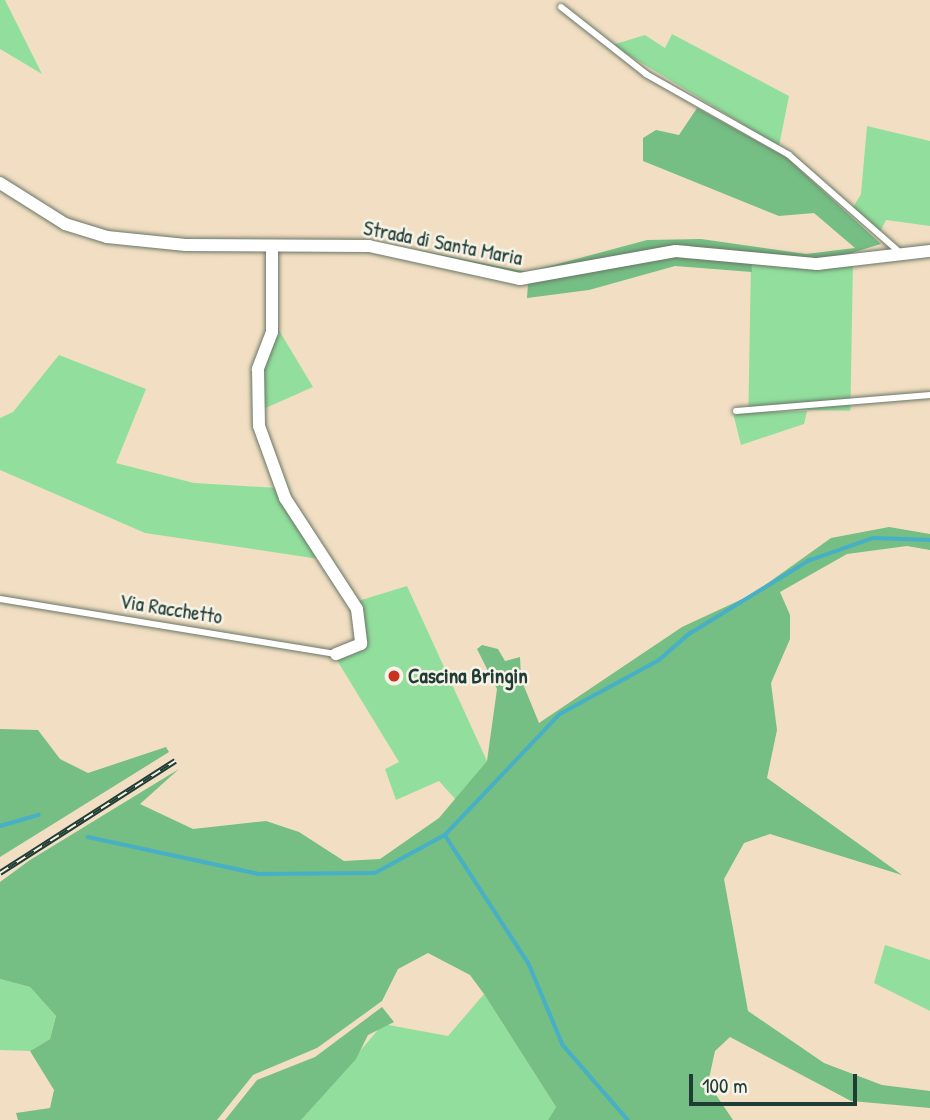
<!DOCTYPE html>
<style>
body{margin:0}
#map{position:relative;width:930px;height:1120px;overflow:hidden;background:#f2dfc3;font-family:"Patrick Hand",sans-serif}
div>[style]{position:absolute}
.green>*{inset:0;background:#92df9d;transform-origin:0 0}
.forest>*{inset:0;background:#75be84}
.stream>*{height:3.5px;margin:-1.75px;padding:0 1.75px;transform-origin:1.75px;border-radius:1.75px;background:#47afc6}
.roads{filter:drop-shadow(0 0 2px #697666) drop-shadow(0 0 2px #697666)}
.service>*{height:6px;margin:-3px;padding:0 3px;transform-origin:3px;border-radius:3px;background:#fff}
.minor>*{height:12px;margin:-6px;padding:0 6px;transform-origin:6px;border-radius:6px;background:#fff}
.rail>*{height:6px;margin-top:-3px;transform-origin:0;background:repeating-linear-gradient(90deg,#f7f3e8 0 10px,#1f3d34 0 20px);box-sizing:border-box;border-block:2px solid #1f3d34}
.dots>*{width:19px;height:19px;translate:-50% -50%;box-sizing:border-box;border:4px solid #f7f3e8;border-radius:50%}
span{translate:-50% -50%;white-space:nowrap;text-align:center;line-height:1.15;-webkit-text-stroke:5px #f7f3e8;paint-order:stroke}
.street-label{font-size:21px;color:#1f3d34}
.poi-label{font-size:21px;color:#1f3d34;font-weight:700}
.left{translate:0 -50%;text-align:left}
.scale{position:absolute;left:689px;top:1074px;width:168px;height:32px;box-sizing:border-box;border:4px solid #1f3d34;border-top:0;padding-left:9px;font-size:21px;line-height:24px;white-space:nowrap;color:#1f3d34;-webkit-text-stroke:5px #f7f3e8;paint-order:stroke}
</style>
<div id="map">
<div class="green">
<i style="clip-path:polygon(0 0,5px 0,42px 74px,0 49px)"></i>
<i style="clip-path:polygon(672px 34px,789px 96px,779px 146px,612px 45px,645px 35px,665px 48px)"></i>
<i style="clip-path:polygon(867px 126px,930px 141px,930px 226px,886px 220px,879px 234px,851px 211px,861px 194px)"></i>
<i style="left:751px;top:260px;width:102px;height:149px;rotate:1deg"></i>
<i style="clip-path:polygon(277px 327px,313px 387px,261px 410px,261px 380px)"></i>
<i style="clip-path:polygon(59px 355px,146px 389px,116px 463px,194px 483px,278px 488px,326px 560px,145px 533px,0 470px,0 418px,13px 412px)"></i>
<i style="clip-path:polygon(807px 411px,804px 424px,741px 445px,733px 413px)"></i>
<i style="clip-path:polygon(407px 586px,487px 761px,456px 800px,439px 781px,396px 800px,385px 769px,399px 762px,335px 657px,353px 655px,365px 642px,358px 601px)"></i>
<i style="clip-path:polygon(885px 945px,930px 960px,930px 1011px,874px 983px)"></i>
<i style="clip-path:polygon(0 979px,30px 987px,56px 1016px,50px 1039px,30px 1051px,0 1050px)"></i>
<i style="clip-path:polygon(484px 994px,556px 1107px,548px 1120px,301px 1120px,383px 1024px,448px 1036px)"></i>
</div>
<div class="forest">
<i style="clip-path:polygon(697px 108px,787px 158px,881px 244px,825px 261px,709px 248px,527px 275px,413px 249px,528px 272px,647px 240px,701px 239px,806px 254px,855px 248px,814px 213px,779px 216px,643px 161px,643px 138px,656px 130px,679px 135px)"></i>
<i style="clip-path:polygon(666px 255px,751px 260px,752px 272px,675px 266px,589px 290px,527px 298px,528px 283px)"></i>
<i style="clip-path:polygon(889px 527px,930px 534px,930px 550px,907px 546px,847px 554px,780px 592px,790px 615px,790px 639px,771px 683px,777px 730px,767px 778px,902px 875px,770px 834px,744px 843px,724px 879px,748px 1011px,824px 1063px,882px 1085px,930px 1091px,930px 1108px,851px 1101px,730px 1037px,715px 1051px,708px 1083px,733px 1120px,548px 1120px,556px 1107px,484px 994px,470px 975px,428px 953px,398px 969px,382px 1001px,317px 1048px,253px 1075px,217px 1120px,18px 1120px,16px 1113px,50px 1108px,54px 1090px,30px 1051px,50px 1039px,56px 1016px,30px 987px,0 979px,0 882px,30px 860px,179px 769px,140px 804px,193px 829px,266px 821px,299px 832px,344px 861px,380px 859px,439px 818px,487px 761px,497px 689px,477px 649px,482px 645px,498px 649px,505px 661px,520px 657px,521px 679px,539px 723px,682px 627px,751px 595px,831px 538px)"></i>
<i style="clip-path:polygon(0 729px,38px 730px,60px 759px,88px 773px,166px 747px,169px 752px,0 857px)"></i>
<i style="clip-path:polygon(382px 1007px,394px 1022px,368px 1035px,356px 1059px,301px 1120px,225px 1120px,257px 1080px,315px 1057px)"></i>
</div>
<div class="stream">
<i style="left:0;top:826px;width:40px;rotate:-16deg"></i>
<i style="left:445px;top:835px;width:154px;rotate:56.9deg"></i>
<i style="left:529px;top:964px;width:88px;rotate:67.2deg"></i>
<i style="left:563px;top:1045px;width:99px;rotate:49.1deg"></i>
<i style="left:88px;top:837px;width:175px;rotate:12.2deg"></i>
<i style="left:259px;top:874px;width:116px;rotate:-0.5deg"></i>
<i style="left:375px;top:873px;width:80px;rotate:-28.5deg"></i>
<i style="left:445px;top:835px;width:167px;rotate:-46.5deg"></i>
<i style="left:560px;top:714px;width:113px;rotate:-28.6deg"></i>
<i style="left:659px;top:660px;width:40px;rotate:-41deg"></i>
<i style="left:689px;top:634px;width:140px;rotate:-31.5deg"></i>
<i style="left:808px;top:561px;width:69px;rotate:-19.5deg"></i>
<i style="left:873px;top:538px;width:57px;rotate:2deg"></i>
</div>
<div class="roads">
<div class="service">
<i style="left:561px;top:7px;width:108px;rotate:38.2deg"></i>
<i style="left:646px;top:74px;width:164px;rotate:29.5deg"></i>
<i style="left:789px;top:155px;width:144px;rotate:41.3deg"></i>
<i style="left:736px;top:411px;width:195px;rotate:-4.7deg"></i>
<i style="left:0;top:599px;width:340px;rotate:9.3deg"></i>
</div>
<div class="minor">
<i style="left:0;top:183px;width:77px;rotate:32.2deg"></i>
<i style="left:65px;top:224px;width:44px;rotate:17.2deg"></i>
<i style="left:107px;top:237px;width:79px;rotate:5.8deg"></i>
<i style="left:186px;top:245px;width:183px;rotate:0.3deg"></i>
<i style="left:369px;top:246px;width:155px;rotate:12.3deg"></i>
<i style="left:520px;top:279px;width:158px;rotate:-10.2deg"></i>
<i style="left:676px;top:251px;width:142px;rotate:5.3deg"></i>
<i style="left:817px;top:264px;width:114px;rotate:-6.6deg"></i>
<i style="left:272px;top:247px;width:85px;rotate:90deg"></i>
<i style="left:272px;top:332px;width:40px;rotate:111deg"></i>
<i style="left:258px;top:369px;width:57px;rotate:89deg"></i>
<i style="left:259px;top:426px;width:77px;rotate:70.1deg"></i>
<i style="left:285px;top:498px;width:132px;rotate:57deg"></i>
<i style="left:357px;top:609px;width:35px;rotate:83deg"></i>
<i style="left:361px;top:644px;width:27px;rotate:158deg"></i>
</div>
</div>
<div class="rail">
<i style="left:0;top:873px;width:208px;rotate:-32.6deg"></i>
</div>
<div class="dots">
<i style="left:394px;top:676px;background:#c8321e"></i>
</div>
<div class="street-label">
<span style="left:443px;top:243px;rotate:11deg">Strada di Santa Maria</span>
<span style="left:171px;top:609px;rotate:9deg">Via Racchetto</span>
</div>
<div class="poi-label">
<span class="left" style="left:408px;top:676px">Cascina Bringin</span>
</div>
<div class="scale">100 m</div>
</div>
